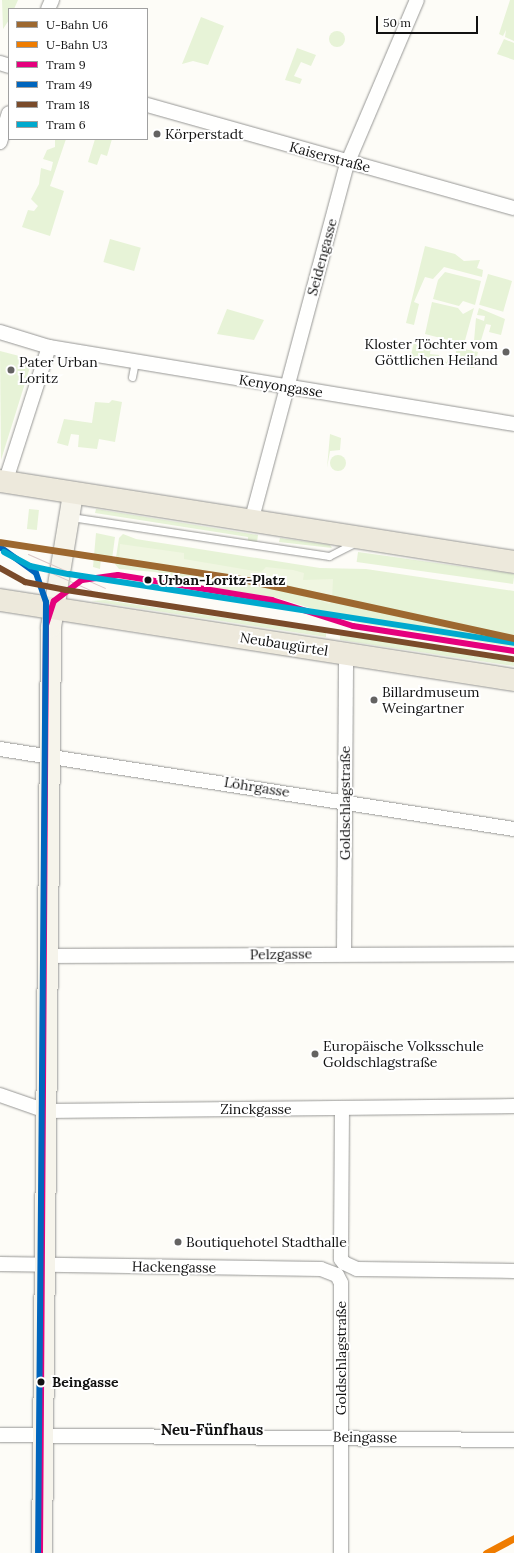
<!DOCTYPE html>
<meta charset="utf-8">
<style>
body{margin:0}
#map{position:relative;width:514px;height:1553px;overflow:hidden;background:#fdfcf7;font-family:Lora,serif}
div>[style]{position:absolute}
.green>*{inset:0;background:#e7f3d7;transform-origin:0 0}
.round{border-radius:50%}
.pitch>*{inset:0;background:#f0f6e1}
.roads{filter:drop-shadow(0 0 1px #979795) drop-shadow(0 0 1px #979795)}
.lane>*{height:7px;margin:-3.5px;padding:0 3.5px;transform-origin:3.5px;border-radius:3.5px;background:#fffffe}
.street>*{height:14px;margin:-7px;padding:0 7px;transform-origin:7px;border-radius:7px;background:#fffffe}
.secondary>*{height:20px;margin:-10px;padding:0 10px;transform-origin:10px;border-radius:10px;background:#f6f4eb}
.primary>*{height:22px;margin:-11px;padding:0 11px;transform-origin:11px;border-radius:11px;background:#ede9dc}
.tram>*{height:1px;margin:-0.5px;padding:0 0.5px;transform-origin:0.5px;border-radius:0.5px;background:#d9c6c7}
.tram-1>*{height:6px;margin:-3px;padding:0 3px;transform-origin:3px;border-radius:3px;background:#e5007d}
.tram-2>*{height:6px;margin:-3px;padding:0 3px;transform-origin:3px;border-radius:3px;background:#0065bd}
.tram-3>*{height:6px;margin:-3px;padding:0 3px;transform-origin:3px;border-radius:3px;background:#7a4b2a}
.tram-4>*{height:6px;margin:-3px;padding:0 3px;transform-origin:3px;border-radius:3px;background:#00a9ce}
.metro-1>*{height:7px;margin:-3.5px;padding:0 3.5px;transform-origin:3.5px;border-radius:3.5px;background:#9d6830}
.metro-2>*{height:7px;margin:-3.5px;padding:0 3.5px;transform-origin:3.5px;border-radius:3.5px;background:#ef7c00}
.dots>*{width:11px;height:11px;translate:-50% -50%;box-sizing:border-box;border:2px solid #fff;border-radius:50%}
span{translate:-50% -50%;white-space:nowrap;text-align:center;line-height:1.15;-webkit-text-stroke:4px #fff;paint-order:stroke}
.poi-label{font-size:14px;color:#111}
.left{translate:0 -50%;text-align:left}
.right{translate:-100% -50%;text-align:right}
.street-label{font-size:14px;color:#111}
.stop-label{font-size:14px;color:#111;font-weight:700}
.neighbourhood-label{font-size:15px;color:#111;font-weight:700}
.legend{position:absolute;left:8px;top:8px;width:140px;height:132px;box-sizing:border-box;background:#fff;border:1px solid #a0a0a0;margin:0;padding:5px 7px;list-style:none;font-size:12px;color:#111}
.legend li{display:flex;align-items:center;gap:8px;height:20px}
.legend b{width:20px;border:1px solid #a0a0a0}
.scale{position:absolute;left:376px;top:16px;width:102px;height:18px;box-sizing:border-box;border:2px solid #111;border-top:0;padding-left:5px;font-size:12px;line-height:14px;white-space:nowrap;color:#111;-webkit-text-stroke:3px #fff;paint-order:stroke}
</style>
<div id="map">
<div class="green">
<i style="clip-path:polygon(2px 0,18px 0,14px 9px,9px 9px,9px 20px,3px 29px)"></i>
<i style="clip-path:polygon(510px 0,514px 0,514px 41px,505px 37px,506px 30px,503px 36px,499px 34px)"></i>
<i style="clip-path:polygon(201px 17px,224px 26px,208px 65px,193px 61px,182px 64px)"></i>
<i class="round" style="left:329px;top:31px;width:16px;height:16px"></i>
<i style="clip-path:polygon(504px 39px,514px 43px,514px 60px,497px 54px)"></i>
<i style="clip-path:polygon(297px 48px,316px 55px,311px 66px,301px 62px,294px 76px,302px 79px,300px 84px,285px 80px)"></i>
<i style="clip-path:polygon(55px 139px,66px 139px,50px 186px,64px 191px,50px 236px,22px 227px,28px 210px,34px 211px,38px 206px,31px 199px,39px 184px,41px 168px,51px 171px,53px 162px,43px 159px,47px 150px,55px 147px)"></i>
<i style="clip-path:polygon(95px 139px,112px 139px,107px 156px,101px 154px,97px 165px,88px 162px)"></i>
<i style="left:110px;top:239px;width:32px;height:24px;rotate:16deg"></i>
<i style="clip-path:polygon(425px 246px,455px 254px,464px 261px,480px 260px,477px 268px,483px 270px,482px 277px,444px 267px,433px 279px,425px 277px,414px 302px,419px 304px,414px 325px,406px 323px)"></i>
<i style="clip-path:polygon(445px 272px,481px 281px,475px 305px,463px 301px,459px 306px,433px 299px,438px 280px)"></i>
<i style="left:488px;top:274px;width:25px;height:32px;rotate:16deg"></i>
<i style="clip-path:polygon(432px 302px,458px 308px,463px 314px,474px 308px,464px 344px,425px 334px)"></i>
<i style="clip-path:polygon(479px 308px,505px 319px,501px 335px,489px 332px,491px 325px,486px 324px,479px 347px,469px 344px,474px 341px,476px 318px,484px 321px,485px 316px,477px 315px)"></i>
<i style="clip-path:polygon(227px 309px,264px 320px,254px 340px,217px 334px)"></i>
<i style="clip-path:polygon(evenodd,429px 341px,478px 352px,474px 368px,410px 359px,414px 342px,419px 348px,429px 341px,431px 346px,456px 350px,456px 356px,449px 355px,447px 362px,439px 361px,439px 355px,430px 354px,431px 346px)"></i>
<i style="clip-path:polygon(0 351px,27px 358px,31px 364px,1px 460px)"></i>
<i style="clip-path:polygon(112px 400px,122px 402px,115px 442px,99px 439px,97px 449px,78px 447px,79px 435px,71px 434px,68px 446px,57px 443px,64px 419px,92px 423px,95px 402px,109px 403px)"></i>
<i style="clip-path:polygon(330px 434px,341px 438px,340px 450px,330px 451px,327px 468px)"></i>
<i class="round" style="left:330px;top:455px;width:16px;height:16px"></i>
<i style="left:29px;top:509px;width:10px;height:20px;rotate:6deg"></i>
<i style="clip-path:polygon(96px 509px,258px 535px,257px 542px,248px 541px,248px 537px,95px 513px)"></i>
<i style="clip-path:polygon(96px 533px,115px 537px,112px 559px,101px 558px,100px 569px,93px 567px)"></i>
<i style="clip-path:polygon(123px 534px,136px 539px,320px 568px,366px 569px,514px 591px,514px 647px,360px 623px,277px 598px,208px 587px,208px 583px,155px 572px,119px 569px,115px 564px,119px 538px)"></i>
<i style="clip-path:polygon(280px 538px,330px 545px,332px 548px,279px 542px)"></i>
<i style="left:358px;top:552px;width:158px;height:10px;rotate:8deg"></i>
<i style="clip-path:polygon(112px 578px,273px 602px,309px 612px,101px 581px)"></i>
<i style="clip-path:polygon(105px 600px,326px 633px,326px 637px,91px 601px)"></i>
<i style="clip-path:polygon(340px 634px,514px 661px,514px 666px,340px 640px)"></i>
</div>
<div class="pitch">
<i style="clip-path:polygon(120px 544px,184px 553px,184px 559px,261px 572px,266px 567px,293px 570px,304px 573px,303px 580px,333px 579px,332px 601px,329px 604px,319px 600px,316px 592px,301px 588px,300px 595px,262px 584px,119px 562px)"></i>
</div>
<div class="roads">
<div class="lane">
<i style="left:132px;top:377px;width:15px;rotate:-79deg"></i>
<i style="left:71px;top:517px;width:261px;rotate:8.6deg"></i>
<i style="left:329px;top:556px;width:29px;rotate:-27deg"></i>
</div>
<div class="street">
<i style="left:48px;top:9px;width:10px;rotate:-66deg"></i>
<i style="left:0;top:63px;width:9px;rotate:18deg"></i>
<i style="left:147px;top:105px;width:381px;rotate:15.7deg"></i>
<i style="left:0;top:142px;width:30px;rotate:-73deg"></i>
<i style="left:0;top:332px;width:51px;rotate:17deg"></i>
<i style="left:49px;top:347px;width:471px;rotate:9.4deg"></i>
<i style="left:5px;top:483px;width:143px;rotate:-72.1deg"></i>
<i style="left:251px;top:522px;width:371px;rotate:-75deg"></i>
<i style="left:347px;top:164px;width:178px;rotate:-66.9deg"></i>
<i style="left:0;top:749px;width:520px;rotate:8.85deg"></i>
<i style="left:344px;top:953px;width:299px;rotate:-89.6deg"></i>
<i style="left:47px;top:956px;width:467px;rotate:-0.2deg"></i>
<i style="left:0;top:1095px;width:49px;rotate:19.2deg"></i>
<i style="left:46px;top:1111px;width:468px;rotate:-0.6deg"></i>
<i style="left:342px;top:1108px;width:151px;rotate:90.4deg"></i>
<i style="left:341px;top:1259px;width:5px;rotate:53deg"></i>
<i style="left:344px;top:1263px;width:14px;rotate:25deg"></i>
<i style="left:357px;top:1269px;width:157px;rotate:0.7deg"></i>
<i style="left:0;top:1264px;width:321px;rotate:0.9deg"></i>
<i style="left:321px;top:1269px;width:17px;rotate:21deg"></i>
<i style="left:337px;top:1275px;width:9px;rotate:63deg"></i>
<i style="left:341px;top:1283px;width:270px;rotate:90deg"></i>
<i style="left:0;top:1435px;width:514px;rotate:0.56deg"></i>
</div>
<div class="secondary">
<i style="left:42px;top:1553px;width:926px;rotate:-89.44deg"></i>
<i style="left:51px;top:627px;width:135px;rotate:-80.6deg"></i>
</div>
<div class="primary">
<i style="left:0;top:481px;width:520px;rotate:8.96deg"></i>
<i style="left:0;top:600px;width:520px;rotate:8.85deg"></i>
</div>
</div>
<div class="tram">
<i style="left:28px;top:554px;width:84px;rotate:23.8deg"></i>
<i style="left:29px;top:563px;width:74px;rotate:23.8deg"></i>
</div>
<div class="tram-1">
<i style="left:40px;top:1553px;width:928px;rotate:-89.63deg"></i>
<i style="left:46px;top:625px;width:25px;rotate:-72deg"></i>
<i style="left:54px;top:601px;width:35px;rotate:-37deg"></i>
<i style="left:82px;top:580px;width:36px;rotate:-8deg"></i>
<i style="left:118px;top:575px;width:156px;rotate:9.2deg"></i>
<i style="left:272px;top:600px;width:85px;rotate:17.8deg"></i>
<i style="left:353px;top:626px;width:163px;rotate:8.8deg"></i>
</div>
<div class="tram-2">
<i style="left:0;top:547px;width:44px;rotate:35.8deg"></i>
<i style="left:36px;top:573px;width:31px;rotate:71deg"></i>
<i style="left:46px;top:602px;width:951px;rotate:90.48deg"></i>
</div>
<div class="tram-3">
<i style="left:0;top:568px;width:29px;rotate:29deg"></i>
<i style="left:25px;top:582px;width:42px;rotate:11deg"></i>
<i style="left:66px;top:590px;width:452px;rotate:8.8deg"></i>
</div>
<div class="tram-4">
<i style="left:4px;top:552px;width:30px;rotate:28deg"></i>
<i style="left:30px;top:566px;width:40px;rotate:12deg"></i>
<i style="left:69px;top:574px;width:450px;rotate:8.8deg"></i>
</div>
<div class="metro-1">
<i style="left:0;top:542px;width:250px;rotate:8.7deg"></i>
<i style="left:247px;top:580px;width:273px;rotate:12.3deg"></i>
</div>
<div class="metro-2">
<i style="left:486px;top:1553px;width:32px;rotate:-28deg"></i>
</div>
<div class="dots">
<i style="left:157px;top:134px;background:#646362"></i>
<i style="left:506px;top:352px;background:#646362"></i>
<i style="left:11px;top:370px;background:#646362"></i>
<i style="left:148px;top:580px;background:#111"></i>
<i style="left:374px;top:700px;background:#646362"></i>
<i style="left:315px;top:1054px;background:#646362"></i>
<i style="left:178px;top:1242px;background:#646362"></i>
<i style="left:41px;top:1382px;background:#111"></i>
</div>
<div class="poi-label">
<span class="left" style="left:165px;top:134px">Körperstadt</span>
<span class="right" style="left:498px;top:352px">Kloster Töchter vom<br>Göttlichen Heiland</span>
<span class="left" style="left:19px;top:370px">Pater Urban<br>Loritz</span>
<span class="left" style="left:382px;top:700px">Billardmuseum<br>Weingartner</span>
<span class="left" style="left:323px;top:1054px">Europäische Volksschule<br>Goldschlagstraße</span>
<span class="left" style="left:186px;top:1242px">Boutiquehotel Stadthalle</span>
</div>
<div class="street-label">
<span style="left:330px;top:157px;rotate:15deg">Kaiserstraße</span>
<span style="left:322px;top:257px;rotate:-75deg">Seidengasse</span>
<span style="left:281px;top:386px;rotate:9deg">Kenyongasse</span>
<span style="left:284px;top:644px;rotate:9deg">Neubaugürtel</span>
<span style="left:257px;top:787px;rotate:9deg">Löhrgasse</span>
<span style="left:345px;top:803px;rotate:-90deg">Goldschlagstraße</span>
<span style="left:281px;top:954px;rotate:-1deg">Pelzgasse</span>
<span style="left:256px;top:1109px">Zinckgasse</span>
<span style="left:174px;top:1267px;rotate:1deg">Hackengasse</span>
<span style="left:341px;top:1358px;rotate:-90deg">Goldschlagstraße</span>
<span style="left:365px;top:1437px;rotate:1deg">Beingasse</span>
</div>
<div class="stop-label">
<span class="left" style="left:158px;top:580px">Urban-Loritz-Platz</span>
<span class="left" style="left:52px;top:1382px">Beingasse</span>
</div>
<div class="neighbourhood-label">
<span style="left:212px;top:1430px">Neu-Fünfhaus</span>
</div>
<ul class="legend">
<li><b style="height:5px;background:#9d6830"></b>U-Bahn U6</li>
<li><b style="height:5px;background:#ef7c00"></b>U-Bahn U3</li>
<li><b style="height:5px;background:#e5007d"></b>Tram 9</li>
<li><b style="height:5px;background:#0065bd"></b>Tram 49</li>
<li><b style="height:5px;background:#7a4b2a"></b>Tram 18</li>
<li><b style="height:5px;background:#00a9ce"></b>Tram 6</li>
</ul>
<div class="scale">50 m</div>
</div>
